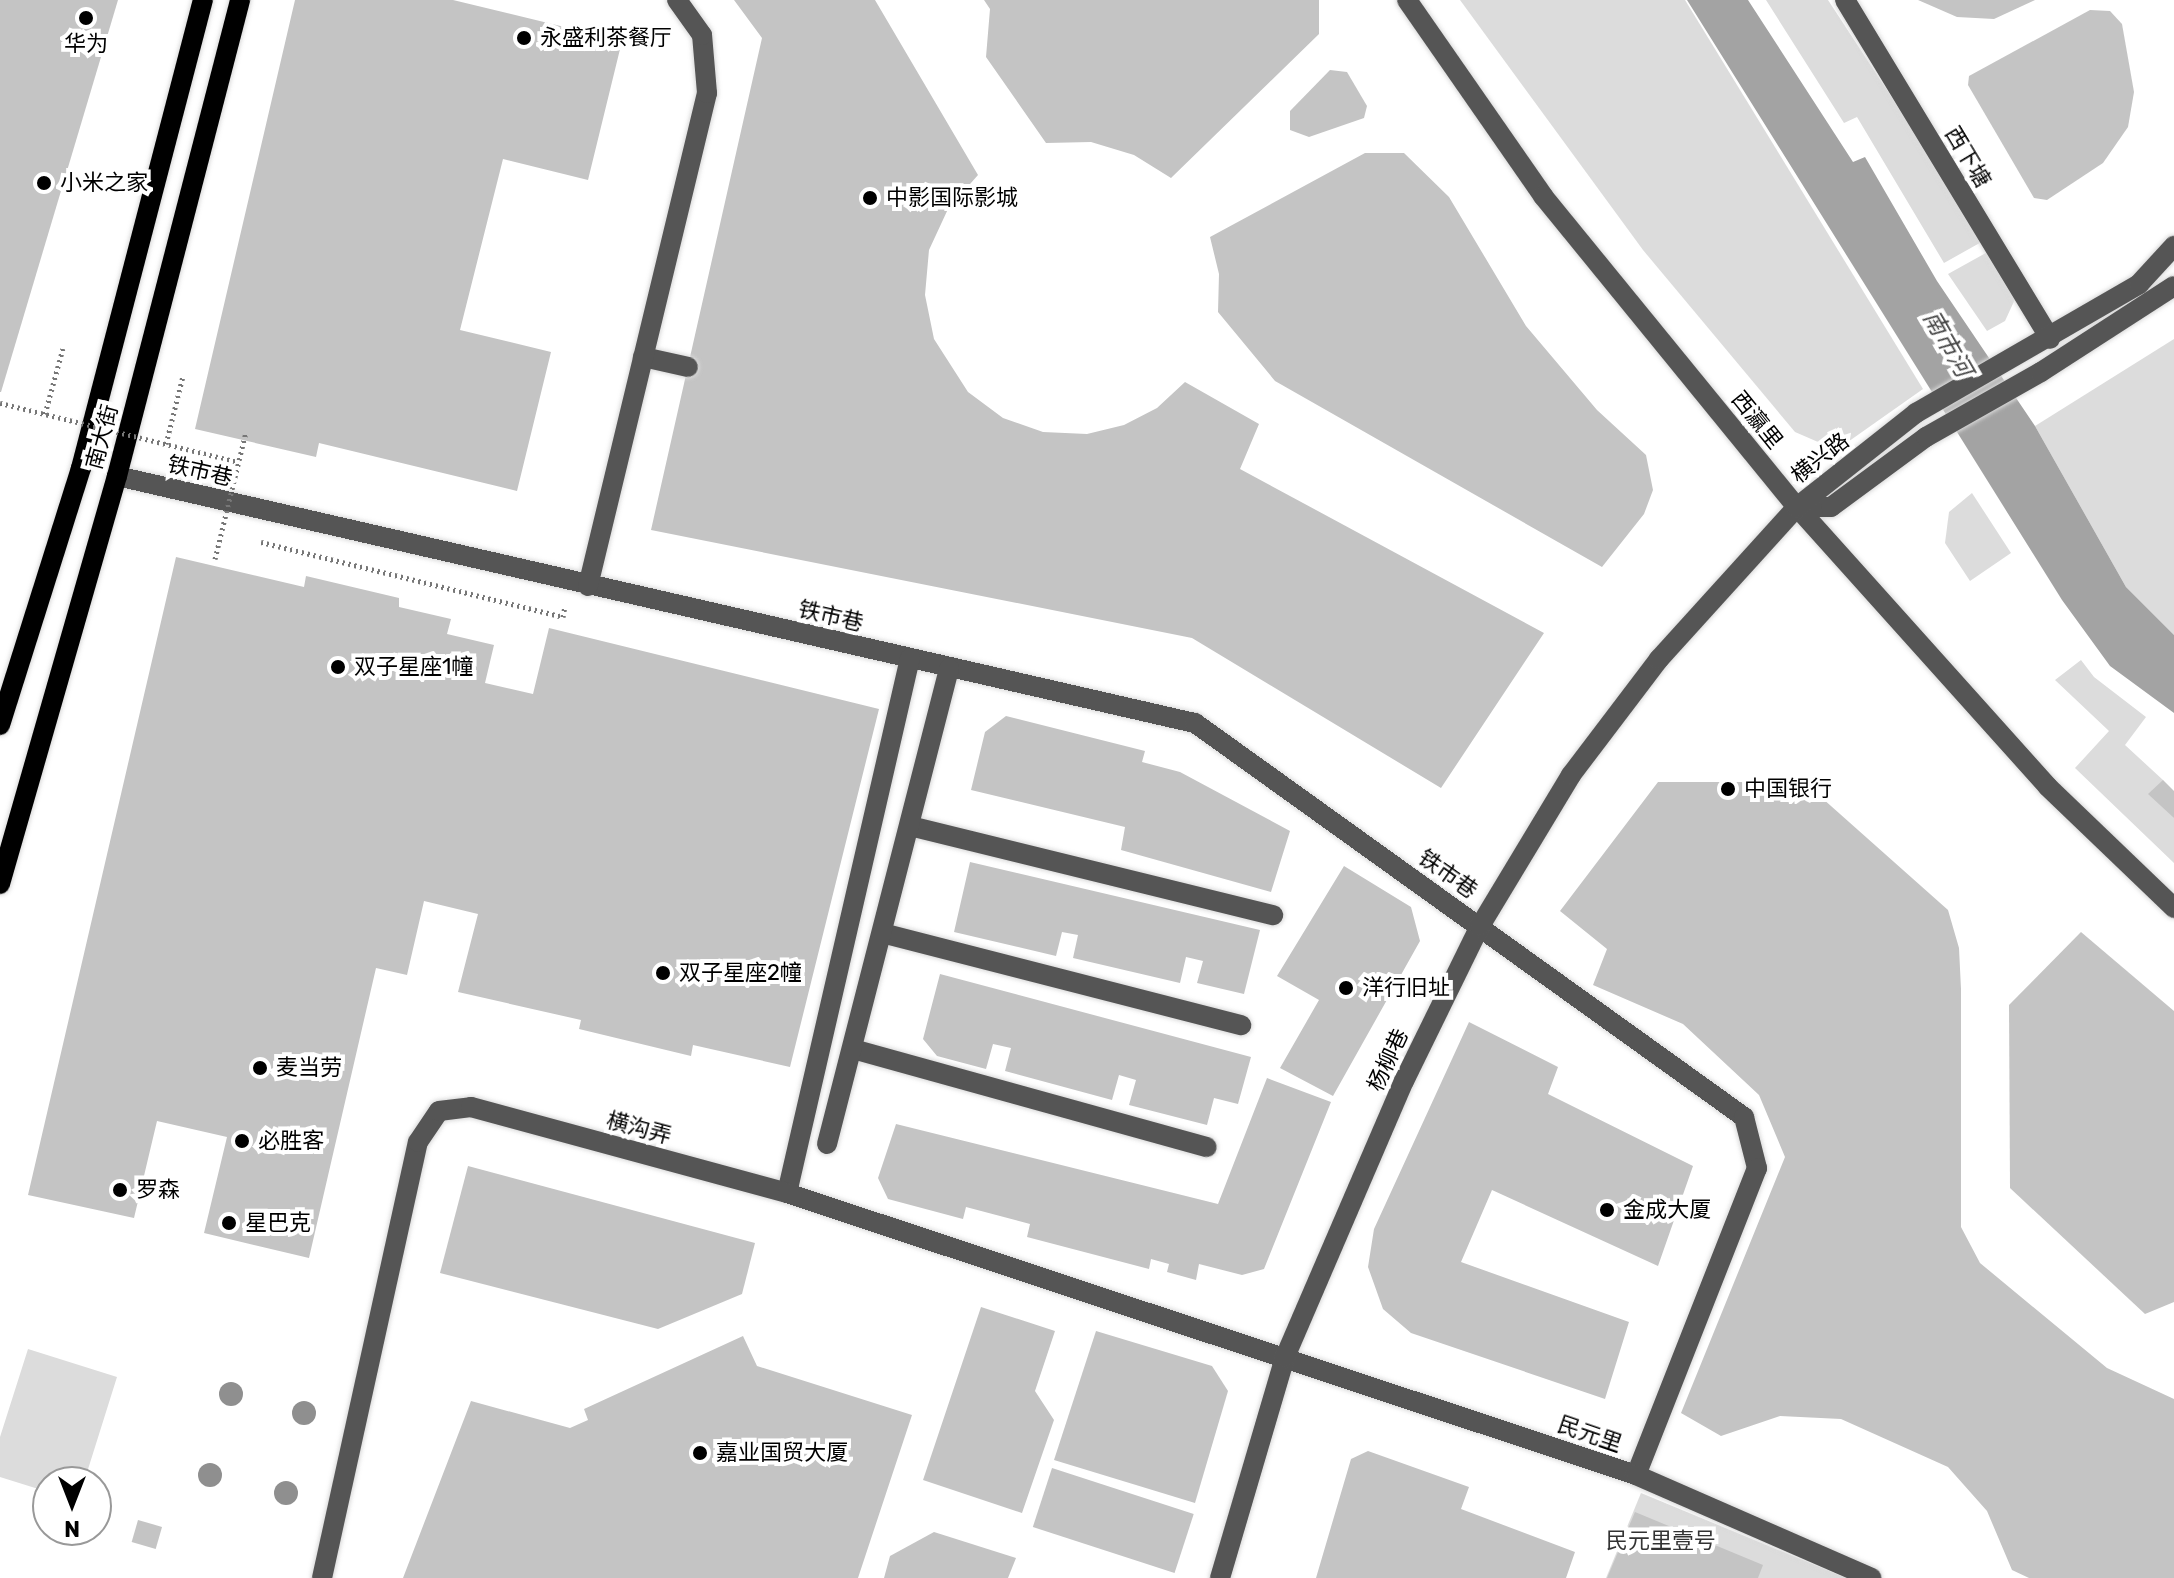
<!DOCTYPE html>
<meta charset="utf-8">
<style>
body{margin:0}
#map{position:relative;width:2174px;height:1578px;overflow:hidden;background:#fff;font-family:Rubik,"Noto Sans SC",sans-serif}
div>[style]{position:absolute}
.green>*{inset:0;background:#dcdcdc}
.water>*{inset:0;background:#a3a3a3}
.building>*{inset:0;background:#c4c4c4;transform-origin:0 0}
.path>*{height:5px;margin-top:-2.5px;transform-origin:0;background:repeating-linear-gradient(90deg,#777 0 2px,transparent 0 6px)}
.roads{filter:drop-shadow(0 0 2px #dbdbdb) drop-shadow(0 0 2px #dbdbdb)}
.minor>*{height:20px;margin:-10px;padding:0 10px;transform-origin:10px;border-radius:10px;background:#555}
.major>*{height:20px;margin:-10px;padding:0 10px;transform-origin:10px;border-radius:10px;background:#000}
.path-bridge>*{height:5px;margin-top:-2.5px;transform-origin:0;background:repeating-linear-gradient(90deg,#777 0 2px,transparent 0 6px)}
.trees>*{width:24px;height:24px;margin:-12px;border-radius:50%;background:#8f8f8f}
.dots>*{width:22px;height:22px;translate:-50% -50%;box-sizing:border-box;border:4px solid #fff;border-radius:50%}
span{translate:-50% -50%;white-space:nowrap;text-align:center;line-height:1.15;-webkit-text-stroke:8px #fff;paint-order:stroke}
.poi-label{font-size:22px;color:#000}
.left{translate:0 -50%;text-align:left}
.street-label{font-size:22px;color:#000}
.park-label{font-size:22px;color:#333}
.water-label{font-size:24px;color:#444;font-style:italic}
.north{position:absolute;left:32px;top:1466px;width:80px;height:80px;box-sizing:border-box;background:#fff;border:2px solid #999;border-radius:50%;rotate:180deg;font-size:22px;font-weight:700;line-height:32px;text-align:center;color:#000}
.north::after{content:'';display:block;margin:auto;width:28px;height:36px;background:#000;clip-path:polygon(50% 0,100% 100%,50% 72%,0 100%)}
</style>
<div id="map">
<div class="green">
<i style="clip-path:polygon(1460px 0,1685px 0,1923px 389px,1845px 444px,1825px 445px,1795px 432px,1643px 250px)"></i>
<i style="clip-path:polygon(1766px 0,1828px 0,1985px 240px,1944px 263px,1857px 117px,1844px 123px)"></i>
<i style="clip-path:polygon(1993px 249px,2016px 297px,2005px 321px,1987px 331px,1948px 274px)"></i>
<i style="clip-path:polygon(2174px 339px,2174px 635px,2126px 587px,2035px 426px)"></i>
<i style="clip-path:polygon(1972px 493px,2011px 553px,1970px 581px,1945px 543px,1949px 512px)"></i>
<i style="clip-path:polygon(2081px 660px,2094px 677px,2146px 717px,2125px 745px,2163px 780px,2174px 818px,2174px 863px,2075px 768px,2109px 731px,2055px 680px)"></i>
<i style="clip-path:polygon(28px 1349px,117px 1377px,84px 1482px,48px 1482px,48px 1492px,0 1477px,0 1437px)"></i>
<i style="clip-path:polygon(1641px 1493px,1846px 1578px,1606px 1578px)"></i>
</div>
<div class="water">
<i style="clip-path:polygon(1687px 0,1748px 0,1853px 162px,1865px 157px,1937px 281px,2035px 426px,2126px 587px,2174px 635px,2174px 713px,2110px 666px,2062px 600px)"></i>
</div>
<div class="building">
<i style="clip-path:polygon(0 0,118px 0,1px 392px,0 392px)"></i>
<i style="clip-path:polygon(295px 0,453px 0,622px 41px,588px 180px,503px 159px,460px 330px,551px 352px,517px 491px,319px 443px,316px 457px,195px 429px)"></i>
<i style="clip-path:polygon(734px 0,875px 0,978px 175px,948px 209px,929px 250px,925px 295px,934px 339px,968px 392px,1003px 418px,1043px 432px,1087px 434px,1124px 425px,1157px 408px,1185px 382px,1259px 424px,1240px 469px,1544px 633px,1441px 788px,1192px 638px,651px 530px,762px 38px)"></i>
<i style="clip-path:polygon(984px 0,1319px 0,1319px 34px,1171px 178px,1134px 155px,1091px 142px,1046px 143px,986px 57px,990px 9px)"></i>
<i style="clip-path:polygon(1918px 0,2035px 0,1994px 19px,1957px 17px)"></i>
<i style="clip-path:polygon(2090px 10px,2110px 11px,2122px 24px,2134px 92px,2128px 127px,2103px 163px,2047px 200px,2034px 198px,1968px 85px,1969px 76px)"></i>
<i style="clip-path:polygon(1330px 70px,1347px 72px,1367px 106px,1364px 118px,1309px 137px,1290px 130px,1290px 111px)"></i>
<i style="clip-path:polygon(1365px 153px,1404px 153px,1449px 197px,1526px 326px,1597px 410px,1646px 455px,1653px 490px,1644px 514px,1602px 567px,1275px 381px,1218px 312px,1219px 274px,1210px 237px)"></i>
<i style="clip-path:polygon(176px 557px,304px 587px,306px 576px,399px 598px,399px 607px,451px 619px,447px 634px,494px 645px,485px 683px,533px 694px,549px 628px,879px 709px,790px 1067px,693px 1045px,691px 1056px,579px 1029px,581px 1020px,458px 992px,478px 914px,424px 901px,407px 975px,376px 968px,309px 1258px,204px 1233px,227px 1137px,157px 1121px,134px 1218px,28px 1195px)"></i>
<i style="clip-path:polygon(1006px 716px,1145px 751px,1142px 762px,1180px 772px,1290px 831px,1271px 892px,1121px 850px,1125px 827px,971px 790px,985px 732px)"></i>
<i style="clip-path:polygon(2163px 780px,2174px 791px,2174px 818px,2148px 794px)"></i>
<i style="clip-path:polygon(1658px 782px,1804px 782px,1948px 910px,1959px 948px,1961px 989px,1961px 1227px,1980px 1263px,2107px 1368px,2174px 1399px,2174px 1578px,2029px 1578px,2012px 1570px,1987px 1511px,1948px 1467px,1841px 1419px,1780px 1416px,1721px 1436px,1681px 1413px,1785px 1157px,1759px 1095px,1683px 1024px,1593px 985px,1607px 949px,1560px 911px)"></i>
<i style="clip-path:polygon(970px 862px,1260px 930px,1244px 994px,1197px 983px,1203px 961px,1186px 957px,1180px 983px,1073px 958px,1078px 935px,1062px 932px,1056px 956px,954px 932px)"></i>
<i style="clip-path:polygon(1344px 866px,1411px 907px,1420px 941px,1333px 1096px,1280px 1068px,1319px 1000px,1277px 976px)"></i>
<i style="clip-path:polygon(2081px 932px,2174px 1011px,2174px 1302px,2145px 1314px,2010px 1188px,2009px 1005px)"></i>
<i style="clip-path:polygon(940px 974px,1251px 1057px,1238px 1104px,1214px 1098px,1207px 1125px,1129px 1105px,1136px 1080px,1119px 1075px,1112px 1100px,1005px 1071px,1011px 1048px,993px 1044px,986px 1069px,937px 1056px,923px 1039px)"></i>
<i style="clip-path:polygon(1469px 1022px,1558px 1067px,1548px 1094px,1693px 1166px,1658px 1266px,1492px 1190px,1461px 1262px,1629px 1322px,1605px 1399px,1411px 1333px,1383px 1309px,1368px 1267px,1374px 1229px)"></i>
<i style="clip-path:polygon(1267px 1078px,1331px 1102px,1264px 1269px,1242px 1275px,1199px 1264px,1196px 1280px,1167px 1272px,1169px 1264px,1151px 1259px,1149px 1269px,1027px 1237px,1030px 1224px,966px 1207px,963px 1219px,888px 1199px,878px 1178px,896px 1124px,1218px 1204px)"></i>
<i style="clip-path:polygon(468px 1166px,755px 1243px,742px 1294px,658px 1329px,440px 1273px)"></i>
<i style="clip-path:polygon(981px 1307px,1055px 1331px,1035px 1391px,1054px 1420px,1022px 1513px,923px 1480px)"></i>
<i style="clip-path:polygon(1096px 1331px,1212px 1366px,1228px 1391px,1195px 1503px,1054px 1460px)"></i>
<i style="clip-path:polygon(743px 1336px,757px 1366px,912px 1415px,858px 1578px,403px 1578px,471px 1401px,570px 1428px,588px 1420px,584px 1409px)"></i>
<i style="clip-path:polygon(1368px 1451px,1469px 1487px,1461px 1509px,1575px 1552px,1566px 1578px,1316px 1578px,1351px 1459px)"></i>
<i style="left:1052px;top:1468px;width:149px;height:62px;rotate:18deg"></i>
<i style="clip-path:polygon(1635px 1512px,1763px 1565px,1758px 1578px,1607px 1578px)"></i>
<i style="left:138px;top:1520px;width:25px;height:23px;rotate:16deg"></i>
<i style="clip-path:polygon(934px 1532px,1016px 1558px,1008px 1578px,884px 1578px,890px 1556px)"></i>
</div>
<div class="path">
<i style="left:45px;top:414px;width:68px;rotate:-74.7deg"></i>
<i style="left:166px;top:444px;width:70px;rotate:-76deg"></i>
<i style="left:261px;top:542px;width:311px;rotate:13.9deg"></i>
<i style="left:563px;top:617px;width:11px;rotate:-80deg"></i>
</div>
<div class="roads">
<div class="minor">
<i style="left:1407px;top:0;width:239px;rotate:55.2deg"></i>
<i style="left:1543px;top:196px;width:402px;rotate:50.8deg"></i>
<i style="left:1797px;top:507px;width:376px;rotate:48.1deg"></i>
<i style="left:2048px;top:787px;width:175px;rotate:43.8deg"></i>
<i style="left:1845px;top:0;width:396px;rotate:58.8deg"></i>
<i style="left:643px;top:357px;width:46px;rotate:12.5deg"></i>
<i style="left:117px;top:476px;width:1106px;rotate:12.91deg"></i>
<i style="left:1195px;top:723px;width:676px;rotate:35.67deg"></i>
<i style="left:1744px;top:1117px;width:53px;rotate:75.7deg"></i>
<i style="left:1757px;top:1168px;width:330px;rotate:111.5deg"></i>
<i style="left:1797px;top:507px;width:34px"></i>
<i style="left:1831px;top:507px;width:118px;rotate:-36.4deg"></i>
<i style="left:1926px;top:437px;width:132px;rotate:-29.5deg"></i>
<i style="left:2041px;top:372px;width:158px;rotate:-32.9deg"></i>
<i style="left:588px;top:586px;width:507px;rotate:-76.43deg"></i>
<i style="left:707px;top:93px;width:58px;rotate:-94.9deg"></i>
<i style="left:702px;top:35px;width:43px;rotate:-125.5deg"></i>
<i style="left:910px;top:826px;width:374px;rotate:13.8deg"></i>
<i style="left:882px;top:933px;width:371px;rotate:14.4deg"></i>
<i style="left:853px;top:1049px;width:367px;rotate:15.5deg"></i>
<i style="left:827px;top:1144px;width:491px;rotate:-75.6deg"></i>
<i style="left:787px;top:1193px;width:549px;rotate:-77.05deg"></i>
<i style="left:322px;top:1578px;width:446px;rotate:-77.6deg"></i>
<i style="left:418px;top:1142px;width:37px;rotate:-56deg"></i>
<i style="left:439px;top:1111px;width:32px;rotate:-7deg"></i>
<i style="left:471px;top:1107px;width:327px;rotate:15.2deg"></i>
<i style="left:787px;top:1193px;width:895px;rotate:18.37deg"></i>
<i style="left:1636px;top:1475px;width:257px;rotate:23.6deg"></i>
<i style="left:1220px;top:1578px;width:230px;rotate:-73.6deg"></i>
<i style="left:1285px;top:1357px;width:301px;rotate:-66.7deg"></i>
<i style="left:1404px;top:1081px;width:173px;rotate:-63.9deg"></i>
<i style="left:1480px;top:926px;width:176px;rotate:-58.9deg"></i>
<i style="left:1571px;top:775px;width:146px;rotate:-52.8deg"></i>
<i style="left:1659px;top:659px;width:205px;rotate:-47.8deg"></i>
<i style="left:1797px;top:507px;width:152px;rotate:-38.3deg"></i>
<i style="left:1916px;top:413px;width:258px;rotate:-30deg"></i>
<i style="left:2139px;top:284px;width:52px;rotate:-47.4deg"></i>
</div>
<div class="major">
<i style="left:0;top:725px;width:269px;rotate:-72.5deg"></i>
<i style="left:81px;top:468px;width:484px;rotate:-75.4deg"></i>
<i style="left:0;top:884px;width:424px;rotate:-74deg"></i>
<i style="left:117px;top:476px;width:492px;rotate:-75.5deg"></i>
</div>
</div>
<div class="path-bridge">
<i style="left:0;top:403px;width:246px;rotate:13.9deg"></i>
<i style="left:215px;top:559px;width:131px;rotate:-76.3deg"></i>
</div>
<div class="trees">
<i style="left:231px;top:1394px"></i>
<i style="left:304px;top:1413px"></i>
<i style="left:210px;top:1475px"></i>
<i style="left:286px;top:1493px"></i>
</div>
<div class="dots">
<i style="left:86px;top:18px;background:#000"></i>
<i style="left:524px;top:38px;background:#000"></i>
<i style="left:44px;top:183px;background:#000"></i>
<i style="left:870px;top:198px;background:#000"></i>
<i style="left:338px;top:667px;background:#000"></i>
<i style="left:1728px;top:789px;background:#000"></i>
<i style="left:663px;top:973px;background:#000"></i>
<i style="left:1346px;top:988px;background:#000"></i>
<i style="left:260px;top:1068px;background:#000"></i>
<i style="left:242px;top:1141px;background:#000"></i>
<i style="left:120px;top:1190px;background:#000"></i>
<i style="left:1607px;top:1210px;background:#000"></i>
<i style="left:229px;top:1223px;background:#000"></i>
<i style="left:700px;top:1453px;background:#000"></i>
</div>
<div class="poi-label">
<span class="left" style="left:540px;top:38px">永盛利茶餐厅</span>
<span style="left:86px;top:44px">华为</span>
<span class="left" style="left:60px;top:183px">小米之家</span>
<span class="left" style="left:886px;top:198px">中影国际影城</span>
<span class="left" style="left:354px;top:667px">双子星座1幢</span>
<span class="left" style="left:1744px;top:789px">中国银行</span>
<span class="left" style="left:679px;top:973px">双子星座2幢</span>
<span class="left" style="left:1362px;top:988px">洋行旧址</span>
<span class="left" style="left:276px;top:1068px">麦当劳</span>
<span class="left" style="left:258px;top:1141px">必胜客</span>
<span class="left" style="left:136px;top:1190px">罗森</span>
<span class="left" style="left:1623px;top:1210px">金成大厦</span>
<span class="left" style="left:245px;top:1223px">星巴克</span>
<span class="left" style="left:716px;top:1453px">嘉业国贸大厦</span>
</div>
<div class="street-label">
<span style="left:1968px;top:157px;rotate:59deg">西下塘</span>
<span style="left:1757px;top:420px;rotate:51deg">西瀛里</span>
<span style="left:102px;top:437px;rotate:-75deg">南大街</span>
<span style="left:1820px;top:458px;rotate:-38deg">横兴路</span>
<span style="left:200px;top:471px;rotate:13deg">铁市巷</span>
<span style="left:831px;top:616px;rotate:13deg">铁市巷</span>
<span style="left:1448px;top:874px;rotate:35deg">铁市巷</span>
<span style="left:1388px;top:1060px;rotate:-65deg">杨柳巷</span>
<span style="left:639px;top:1128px;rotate:15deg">横沟弄</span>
<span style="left:1590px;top:1434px;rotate:19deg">民元里</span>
</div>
<div class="park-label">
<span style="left:1661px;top:1541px">民元里壹号</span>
</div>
<div class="water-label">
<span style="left:1947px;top:344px;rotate:60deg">南市河</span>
</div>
<div class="north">N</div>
</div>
